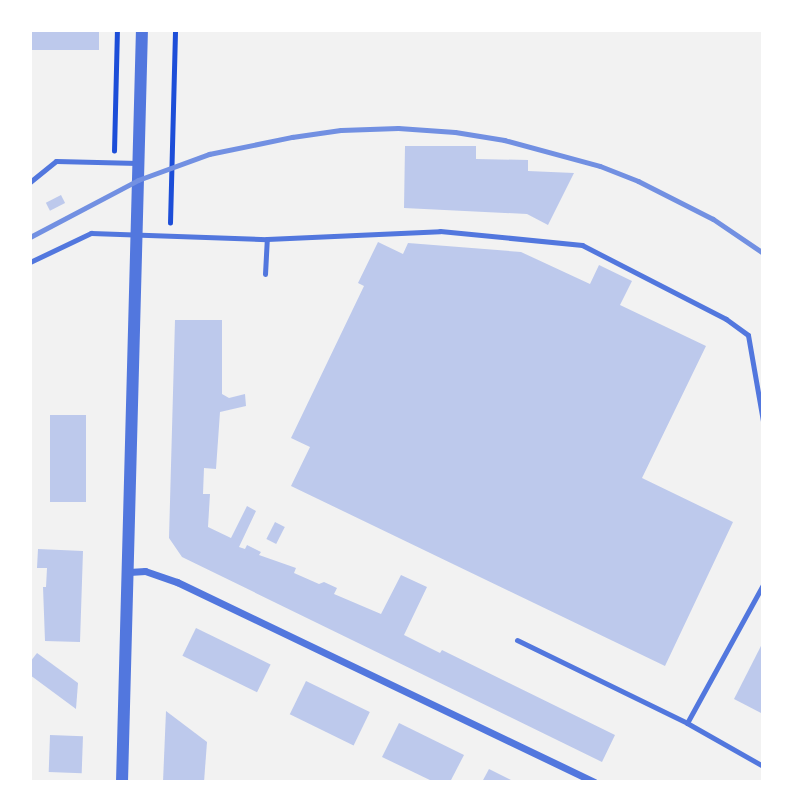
<!DOCTYPE html>
<style>
body{margin:0}
#map{position:relative;width:793px;height:812px;overflow:hidden;background:#f2f2f2;font-family:"Space Grotesk",sans-serif}
div>[style]{position:absolute}
.building>*{inset:0;background:#bdc9ec;transform-origin:0 0}
.path>*{height:4.5px;margin:-2.25px;padding:0 2.25px;transform-origin:2.25px;border-radius:2.25px;background:#1d4ed8}
.service>*{height:5px;margin:-2.5px;padding:0 2.5px;transform-origin:2.5px;border-radius:2.5px;background:#5277de}
.minor>*{height:7px;margin:-3.5px;padding:0 3.5px;transform-origin:3.5px;border-radius:3.5px;background:#5277de}
.tertiary>*{height:12px;margin:-6px;padding:0 6px;transform-origin:6px;border-radius:6px;background:#5277de}
.rail>*{height:5px;margin:-2.5px;padding:0 2.5px;transform-origin:2.5px;border-radius:2.5px;background:#7290e2}
span{translate:-50% -50%;white-space:nowrap;text-align:center;line-height:1.15;-webkit-text-stroke:7px #fff;paint-order:stroke}
.frame{position:absolute;inset:0;border:32px solid #fff;pointer-events:none}
</style>
<div id="map">
<div class="building">
<i style="left:30px;top:30px;width:69px;height:20px"></i>
<i style="clip-path:polygon(405px 146px,476px 146px,476px 159px,528px 160px,528px 171px,574px 173px,548px 225px,527px 214px,404px 208px)"></i>
<i style="left:61px;top:195px;width:9px;height:17px;rotate:63deg"></i>
<i style="clip-path:polygon(378px 242px,403px 254px,408px 243px,521px 252px,590px 284px,599px 265px,632px 281px,620px 305px,706px 346px,642px 478px,733px 522px,665px 666px,291px 486px,310px 447px,291px 438px,364px 286px,358px 283px)"></i>
<i style="clip-path:polygon(175px 320px,222px 320px,222px 394px,229px 398px,245px 394px,246px 406px,220px 412px,216px 469px,204px 468px,203px 494px,210px 494px,208px 527px,231px 538px,247px 506px,256px 511px,239px 547px,245px 549px,247px 545px,261px 552px,259px 555px,296px 568px,294px 573px,319px 584px,324px 582px,337px 588px,334px 594px,381px 614px,401px 575px,427px 587px,404px 635px,440px 653px,442px 650px,615px 735px,602px 762px,182px 557px,169px 538px)"></i>
<i style="left:50px;top:415px;width:36px;height:87px"></i>
<i style="left:275px;top:522px;width:11px;height:19px;rotate:27deg"></i>
<i style="clip-path:polygon(38px 549px,83px 551px,80px 642px,45px 641px,43px 587px,46px 587px,47px 568px,37px 568px)"></i>
<i style="left:196px;top:628px;width:83px;height:31px;rotate:26deg"></i>
<i style="clip-path:polygon(763px 642px,763px 714px,734px 699px)"></i>
<i style="clip-path:polygon(37px 653px,78px 683px,76px 709px,30px 675px,30px 662px)"></i>
<i style="left:306px;top:681px;width:71px;height:37px;rotate:26deg"></i>
<i style="clip-path:polygon(166px 711px,207px 742px,204px 782px,163px 782px)"></i>
<i style="clip-path:polygon(399px 723px,464px 755px,450px 782px,434px 782px,382px 757px)"></i>
<i style="left:50px;top:735px;width:33px;height:37px;rotate:2deg"></i>
<i style="clip-path:polygon(489px 769px,515px 782px,482px 782px)"></i>
</div>
<div class="path">
<i style="left:114px;top:151px;width:121px;rotate:-88.6deg"></i>
<i style="left:170px;top:223px;width:193px;rotate:-88.5deg"></i>
</div>
<div class="service">
<i style="left:30px;top:182px;width:33px;rotate:-39deg"></i>
<i style="left:56px;top:161px;width:82px;rotate:1.4deg"></i>
<i style="left:30px;top:262px;width:68px;rotate:-25.4deg"></i>
<i style="left:91px;top:233px;width:176px;rotate:2deg"></i>
<i style="left:267px;top:239px;width:173px;rotate:-2.6deg"></i>
<i style="left:440px;top:231px;width:143px;rotate:5.6deg"></i>
<i style="left:582px;top:245px;width:162px;rotate:27.2deg"></i>
<i style="left:726px;top:319px;width:27px;rotate:36deg"></i>
<i style="left:748px;top:335px;width:87px;rotate:80.1deg"></i>
<i style="left:265px;top:274px;width:35px;rotate:-87deg"></i>
<i style="left:517px;top:640px;width:189px;rotate:26deg"></i>
<i style="left:687px;top:723px;width:158px;rotate:-61.2deg"></i>
<i style="left:687px;top:723px;width:87px;rotate:29.5deg"></i>
</div>
<div class="minor">
<i style="left:129px;top:572px;width:16px;rotate:-4deg"></i>
<i style="left:145px;top:571px;width:34px;rotate:19deg"></i>
<i style="left:177px;top:582px;width:463px;rotate:25.6deg"></i>
</div>
<div class="tertiary">
<i style="left:122px;top:782px;width:752px;rotate:-88.48deg"></i>
</div>
<div class="rail">
<i style="left:30px;top:237px;width:122px;rotate:-27.8deg"></i>
<i style="left:138px;top:180px;width:76px;rotate:-20.1deg"></i>
<i style="left:209px;top:154px;width:85px;rotate:-11.6deg"></i>
<i style="left:292px;top:137px;width:49px;rotate:-8.1deg"></i>
<i style="left:341px;top:130px;width:57px;rotate:-2deg"></i>
<i style="left:398px;top:128px;width:57px;rotate:4deg"></i>
<i style="left:455px;top:132px;width:50px;rotate:9.3deg"></i>
<i style="left:504px;top:140px;width:99px;rotate:15.2deg"></i>
<i style="left:600px;top:166px;width:41px;rotate:21.5deg"></i>
<i style="left:638px;top:181px;width:84px;rotate:26.9deg"></i>
<i style="left:713px;top:219px;width:60px;rotate:34.2deg"></i>
</div>
<div class="frame"></div>
</div>
